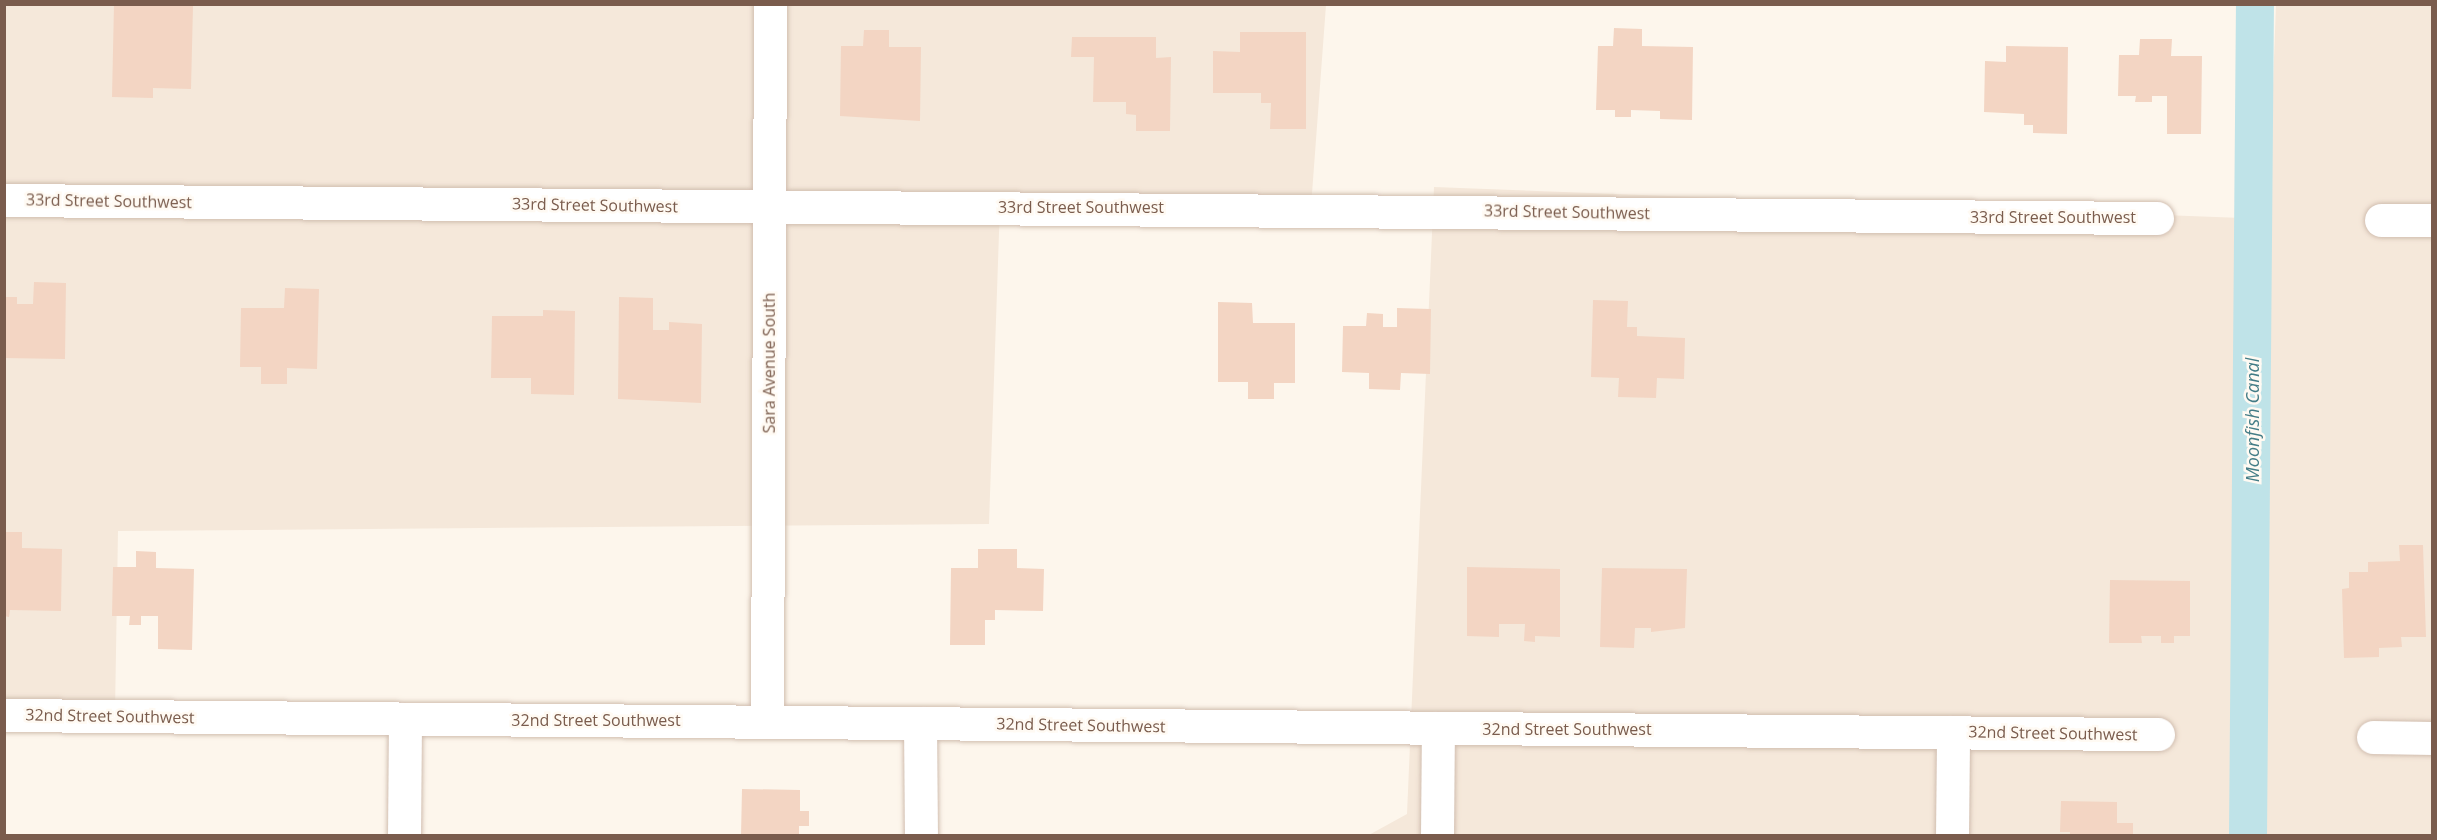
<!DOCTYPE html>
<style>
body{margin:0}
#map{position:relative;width:2437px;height:840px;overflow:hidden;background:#fdf6ec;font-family:"Open Sans",sans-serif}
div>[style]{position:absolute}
.residential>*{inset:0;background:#f5e8da}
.canal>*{height:38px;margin:-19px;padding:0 19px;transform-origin:19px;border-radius:19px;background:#bfe3e8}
.building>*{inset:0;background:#f3d5c3}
.roads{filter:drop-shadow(0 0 2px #d1beb0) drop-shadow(0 0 2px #d1beb0)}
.street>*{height:33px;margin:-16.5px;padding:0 16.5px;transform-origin:16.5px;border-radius:16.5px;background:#fff}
span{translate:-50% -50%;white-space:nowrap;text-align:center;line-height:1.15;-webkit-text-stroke:5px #fffaf3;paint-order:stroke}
.street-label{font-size:16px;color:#7a5c4d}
.water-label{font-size:18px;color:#437c86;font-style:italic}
.frame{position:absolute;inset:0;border:6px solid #7a5c4d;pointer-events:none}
</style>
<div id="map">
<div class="residential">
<i style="clip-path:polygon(4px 5px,1326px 5px,1311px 207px,1000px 204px,989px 524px,118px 531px,115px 712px,5px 713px)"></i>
<i style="clip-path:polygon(2276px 5px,2432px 5px,2432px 835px,1367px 836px,1407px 814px,1434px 187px,2268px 219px)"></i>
</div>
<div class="canal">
<i style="left:2248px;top:836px;width:832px;rotate:-89.52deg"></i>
</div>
<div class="building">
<i style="clip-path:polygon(114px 4px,193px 6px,191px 89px,153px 88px,153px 98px,112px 97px)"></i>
<i style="clip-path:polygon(1614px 28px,1642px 29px,1642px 46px,1693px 47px,1692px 120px,1660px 119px,1660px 111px,1631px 110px,1631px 117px,1615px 117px,1615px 110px,1596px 110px,1598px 46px,1613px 46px)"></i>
<i style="clip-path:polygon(864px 30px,889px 30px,889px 47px,921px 47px,920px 121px,840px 116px,841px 46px,863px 46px)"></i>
<i style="clip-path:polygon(1240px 32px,1306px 32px,1306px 129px,1270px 129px,1271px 103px,1261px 103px,1261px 93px,1213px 93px,1213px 51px,1240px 52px)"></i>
<i style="clip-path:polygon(1072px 37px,1156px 37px,1156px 58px,1171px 57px,1170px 131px,1136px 131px,1136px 115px,1126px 114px,1126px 102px,1093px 102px,1094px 57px,1071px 57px)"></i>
<i style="clip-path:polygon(2140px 39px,2172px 39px,2171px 56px,2202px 56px,2201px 134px,2167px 134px,2167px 96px,2152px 96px,2152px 102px,2135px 102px,2136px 96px,2118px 96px,2119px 55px,2139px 55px)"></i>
<i style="clip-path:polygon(2006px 46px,2068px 47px,2067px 134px,2033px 133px,2033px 125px,2024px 125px,2024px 114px,1984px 112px,1985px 61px,2006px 62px)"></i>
<i style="clip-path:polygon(34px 282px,66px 283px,65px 359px,4px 358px,6px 297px,17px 297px,17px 304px,33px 304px)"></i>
<i style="clip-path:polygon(285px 288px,319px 289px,317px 369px,287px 368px,287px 384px,261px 384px,261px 367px,240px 367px,241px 308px,284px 308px)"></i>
<i style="clip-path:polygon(619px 297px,653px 298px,653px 330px,669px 330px,669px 322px,702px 324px,701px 403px,618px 399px)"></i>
<i style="clip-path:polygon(1593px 300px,1628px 301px,1627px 327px,1637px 327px,1637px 336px,1685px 338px,1684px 379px,1657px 378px,1656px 398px,1618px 397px,1619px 378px,1591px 377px)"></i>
<i style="clip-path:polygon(1218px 302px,1252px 303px,1253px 323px,1295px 323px,1295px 383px,1274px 383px,1274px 399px,1248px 399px,1248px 382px,1218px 382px)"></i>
<i style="clip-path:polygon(1397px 308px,1431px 309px,1430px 374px,1401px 373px,1400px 390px,1369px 389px,1369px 373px,1342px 372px,1343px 326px,1366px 326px,1367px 313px,1383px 314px,1383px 327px,1397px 327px)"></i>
<i style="clip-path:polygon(543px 310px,575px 311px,574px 395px,531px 394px,531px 378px,491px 378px,492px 316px,543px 316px)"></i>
<i style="clip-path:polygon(4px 532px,22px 532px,22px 548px,62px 549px,61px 611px,10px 610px,9px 617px,4px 616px)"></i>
<i style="clip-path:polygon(2399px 545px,2423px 545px,2426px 637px,2401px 637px,2402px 647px,2379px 648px,2379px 657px,2344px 658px,2342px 589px,2349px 588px,2349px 572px,2368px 572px,2368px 562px,2400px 561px)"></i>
<i style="clip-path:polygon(978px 549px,1017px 549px,1017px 568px,1044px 569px,1043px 611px,995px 610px,995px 620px,985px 620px,985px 645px,950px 645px,951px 568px,978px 568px)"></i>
<i style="clip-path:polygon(136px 551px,156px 552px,156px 568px,194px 569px,192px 650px,158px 649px,158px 616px,141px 616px,141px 625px,129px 625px,130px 616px,112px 616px,113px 567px,136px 567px)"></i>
<i style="clip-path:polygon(1467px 567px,1560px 569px,1560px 637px,1535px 636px,1535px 642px,1524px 641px,1525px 624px,1499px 624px,1499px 637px,1467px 636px)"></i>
<i style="clip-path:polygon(1602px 568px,1687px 569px,1685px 628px,1651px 632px,1651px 628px,1635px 628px,1634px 648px,1600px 647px)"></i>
<i style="clip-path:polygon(2110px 580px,2190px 581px,2190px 636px,2174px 636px,2174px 643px,2161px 643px,2161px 636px,2141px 636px,2142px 643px,2109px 643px)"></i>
<i style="clip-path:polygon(742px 789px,800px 790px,800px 811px,809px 811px,809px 826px,799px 826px,799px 836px,741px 836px)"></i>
<i style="clip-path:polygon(2061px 801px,2117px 802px,2117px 823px,2133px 823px,2133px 836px,2070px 836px,2070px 832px,2060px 832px)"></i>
</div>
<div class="roads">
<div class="street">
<i style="left:4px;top:200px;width:2153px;rotate:0.48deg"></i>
<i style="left:2381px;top:220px;width:51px"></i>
<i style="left:4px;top:715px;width:2154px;rotate:0.51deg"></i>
<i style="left:767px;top:721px;width:717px;rotate:-89.76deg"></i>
<i style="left:920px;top:723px;width:113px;rotate:89.5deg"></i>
<i style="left:2373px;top:737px;width:59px;rotate:1deg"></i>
<i style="left:404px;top:836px;width:117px;rotate:-89.5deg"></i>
<i style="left:1437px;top:836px;width:108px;rotate:-89.5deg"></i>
<i style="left:1952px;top:836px;width:104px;rotate:-89.4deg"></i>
</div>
</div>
<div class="street-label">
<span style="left:109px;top:201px;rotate:1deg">33rd Street Southwest</span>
<span style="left:595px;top:205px;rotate:1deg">33rd Street Southwest</span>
<span style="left:1081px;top:207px">33rd Street Southwest</span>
<span style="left:1567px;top:212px;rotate:1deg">33rd Street Southwest</span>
<span style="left:2053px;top:217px">33rd Street Southwest</span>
<span style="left:769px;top:363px;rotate:-90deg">Sara Avenue South</span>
<span style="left:110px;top:716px;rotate:1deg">32nd Street Southwest</span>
<span style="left:596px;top:720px">32nd Street Southwest</span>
<span style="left:1081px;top:725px;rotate:1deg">32nd Street Southwest</span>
<span style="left:1567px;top:729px">32nd Street Southwest</span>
<span style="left:2053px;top:733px;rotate:1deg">32nd Street Southwest</span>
</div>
<div class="water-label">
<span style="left:2252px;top:420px;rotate:-90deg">Moonfish Canal</span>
</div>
<div class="frame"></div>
</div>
